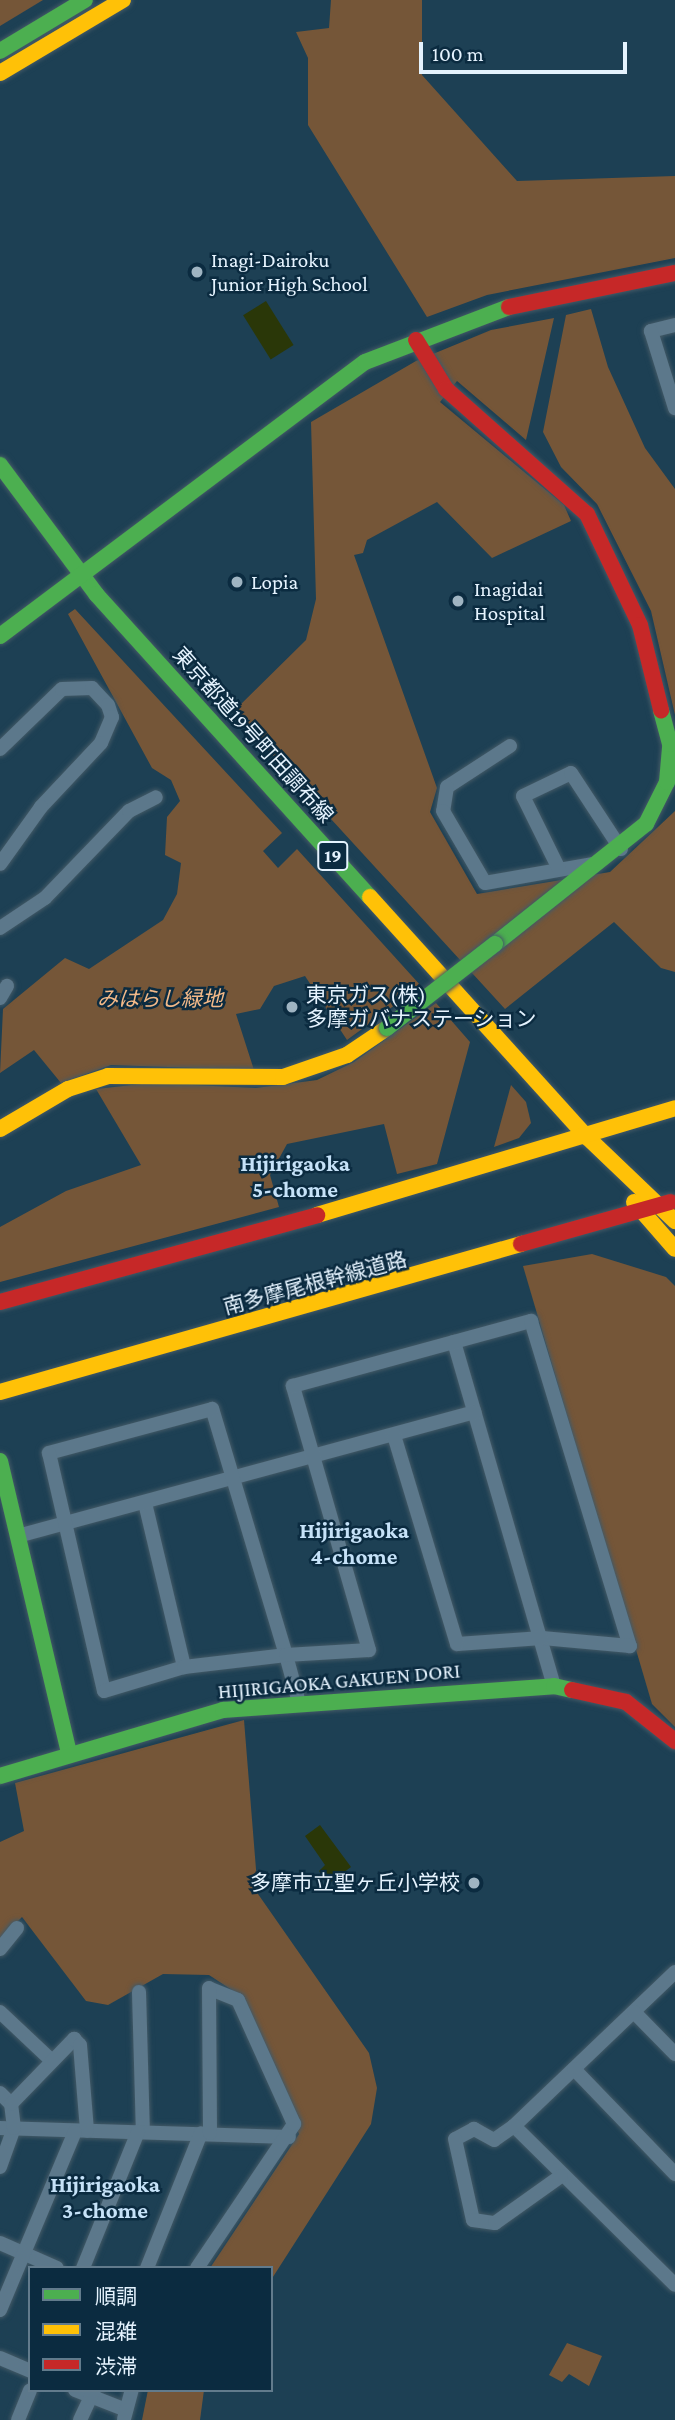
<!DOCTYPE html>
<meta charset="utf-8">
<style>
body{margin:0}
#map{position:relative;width:675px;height:2420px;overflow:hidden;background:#1d4054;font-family:"Crimson Pro","Noto Sans JP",serif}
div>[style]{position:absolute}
.green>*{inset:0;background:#755638}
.water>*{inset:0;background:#2a3708;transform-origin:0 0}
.roads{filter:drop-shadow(0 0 2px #435966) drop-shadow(0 0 2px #435966)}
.street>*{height:14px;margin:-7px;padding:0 7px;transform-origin:7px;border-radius:7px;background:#5c788b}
.fast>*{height:16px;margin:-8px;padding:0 8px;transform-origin:8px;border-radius:8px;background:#4caf50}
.slow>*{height:16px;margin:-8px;padding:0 8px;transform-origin:8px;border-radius:8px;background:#ffc107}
.jam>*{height:16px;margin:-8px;padding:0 8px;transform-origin:8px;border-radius:8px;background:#c62828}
.bridges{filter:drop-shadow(0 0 2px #435966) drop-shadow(0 0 2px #435966)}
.fast-bridge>*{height:16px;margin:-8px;padding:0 8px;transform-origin:8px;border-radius:8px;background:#4caf50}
.dots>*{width:19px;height:19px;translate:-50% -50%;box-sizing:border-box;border:4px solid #0b2b40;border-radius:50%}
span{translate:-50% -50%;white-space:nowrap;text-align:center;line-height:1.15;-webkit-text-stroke:5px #0b2b40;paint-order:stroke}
.shield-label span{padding:2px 5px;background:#0b2b40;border:2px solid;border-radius:5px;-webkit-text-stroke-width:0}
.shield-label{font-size:19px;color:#e5f3fe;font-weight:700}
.poi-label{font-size:21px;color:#e5f3fe}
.left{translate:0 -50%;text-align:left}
.right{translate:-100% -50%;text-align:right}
.street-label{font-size:21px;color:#e5f3fe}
.park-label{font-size:21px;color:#f3b988;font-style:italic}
.neighbourhood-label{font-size:23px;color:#c6e2f8;font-weight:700}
.legend{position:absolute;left:28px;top:2266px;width:245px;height:126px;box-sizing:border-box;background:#0b2b40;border:2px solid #627b8c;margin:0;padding:9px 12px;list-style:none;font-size:21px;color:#e5f3fe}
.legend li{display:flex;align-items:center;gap:14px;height:35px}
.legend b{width:35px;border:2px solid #627b8c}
.scale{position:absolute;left:419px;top:42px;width:208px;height:32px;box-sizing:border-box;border:4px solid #e5f3fe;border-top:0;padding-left:9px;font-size:21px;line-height:24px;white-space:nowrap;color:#e5f3fe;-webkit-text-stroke:5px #0b2b40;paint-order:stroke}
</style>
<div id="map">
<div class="green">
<i style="clip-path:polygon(0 0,43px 0,0 26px)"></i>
<i style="clip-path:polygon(331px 0,422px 0,422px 75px,517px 181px,675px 176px,675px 258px,487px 295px,427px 317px,308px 125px,308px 58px,296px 32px,329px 28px)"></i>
<i style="clip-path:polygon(591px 309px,608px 367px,645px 448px,675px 489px,675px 715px,651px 611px,597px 504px,561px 467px,543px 432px,566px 315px)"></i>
<i style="clip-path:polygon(554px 318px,526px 440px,457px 381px,440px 402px,564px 505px,571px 521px,492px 558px,437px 502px,367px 540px,363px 553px,354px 555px,437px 788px,430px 812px,477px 894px,610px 872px,675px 811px,675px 972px,661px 968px,614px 922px,505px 1009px,233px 712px,306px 640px,316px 599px,311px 422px,416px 361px,491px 330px)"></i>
<i style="clip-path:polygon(75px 609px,282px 833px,263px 851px,278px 868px,297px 849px,421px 986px,347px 1040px,305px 976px,274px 986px,260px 1009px,236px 1014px,254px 1070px,111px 1065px,61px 1083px,34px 1050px,0 1073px,3px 1009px,65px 958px,89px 969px,163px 920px,177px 894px,181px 863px,165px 855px,167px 817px,180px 801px,171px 780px,152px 768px,68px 614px)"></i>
<i style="clip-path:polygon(436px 1003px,470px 1042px,437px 1164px,397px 1174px,384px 1124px,287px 1144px,270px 1175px,279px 1207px,0 1282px,0 1227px,66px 1191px,141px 1165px,96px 1089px,150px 1083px,256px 1088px,317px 1080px,354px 1062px)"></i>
<i style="clip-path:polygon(511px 1085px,526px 1102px,531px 1123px,519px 1138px,494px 1147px)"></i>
<i style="clip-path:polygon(592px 1254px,666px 1277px,675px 1286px,675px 1727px,652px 1704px,523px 1266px)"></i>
<i style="clip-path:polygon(244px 1720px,258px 1894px,369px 2053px,377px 2088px,371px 2124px,271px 2280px,271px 2268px,210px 2268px,299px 2134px,241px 1996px,209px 1975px,163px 1974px,108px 2005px,86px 2001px,22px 1917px,0 1939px,0 1842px,24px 1831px,15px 1783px)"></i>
<i style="clip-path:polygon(567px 2343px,602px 2356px,589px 2386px,569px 2374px,562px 2382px,549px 2375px)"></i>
<i style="clip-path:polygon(148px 2390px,204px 2390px,200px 2420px,142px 2420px)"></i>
</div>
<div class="water">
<i style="left:266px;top:301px;width:52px;height:27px;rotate:58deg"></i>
<i style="clip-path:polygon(320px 1825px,351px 1867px,328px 1884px,319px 1871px,325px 1865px,305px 1836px)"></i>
</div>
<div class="roads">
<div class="street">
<i style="left:675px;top:325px;width:25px;rotate:166deg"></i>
<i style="left:651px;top:331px;width:81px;rotate:72.7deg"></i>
<i style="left:510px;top:746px;width:75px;rotate:146.9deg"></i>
<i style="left:447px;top:787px;width:24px;rotate:99deg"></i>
<i style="left:443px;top:811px;width:83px;rotate:59.7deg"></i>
<i style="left:485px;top:883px;width:110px;rotate:-10deg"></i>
<i style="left:0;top:749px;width:86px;rotate:-44.1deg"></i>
<i style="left:62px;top:689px;width:30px;rotate:-2deg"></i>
<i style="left:92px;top:688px;width:23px;rotate:47deg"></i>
<i style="left:108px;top:705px;width:13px;rotate:72deg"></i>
<i style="left:112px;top:717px;width:28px;rotate:113deg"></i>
<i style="left:101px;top:743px;width:88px;rotate:133.2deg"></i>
<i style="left:41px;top:807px;width:70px;rotate:125.7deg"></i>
<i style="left:559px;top:869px;width:81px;rotate:-116.3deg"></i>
<i style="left:523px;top:796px;width:53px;rotate:-25.6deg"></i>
<i style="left:571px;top:773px;width:91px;rotate:56.7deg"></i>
<i style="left:0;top:928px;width:54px;rotate:-33.7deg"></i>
<i style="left:45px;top:898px;width:121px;rotate:-46deg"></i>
<i style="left:129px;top:811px;width:30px;rotate:-27deg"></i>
<i style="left:0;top:998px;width:14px;rotate:-60deg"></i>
<i style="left:454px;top:1342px;width:358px;rotate:73.8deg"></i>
<i style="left:145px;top:1503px;width:169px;rotate:76.6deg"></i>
<i style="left:18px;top:1536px;width:473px;rotate:-15.2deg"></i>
<i style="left:299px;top:1703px;width:50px;rotate:-105.2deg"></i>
<i style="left:286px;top:1655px;width:257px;rotate:-106.7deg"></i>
<i style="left:212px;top:1409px;width:169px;rotate:164.9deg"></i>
<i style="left:49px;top:1453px;width:244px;rotate:77deg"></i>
<i style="left:104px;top:1691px;width:84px;rotate:-16.7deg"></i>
<i style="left:184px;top:1667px;width:103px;rotate:-6.7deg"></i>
<i style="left:286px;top:1655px;width:83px;rotate:-3.4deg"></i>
<i style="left:369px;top:1650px;width:275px;rotate:-106.1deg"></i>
<i style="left:293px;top:1386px;width:247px;rotate:-15.3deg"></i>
<i style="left:531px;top:1321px;width:340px;rotate:73.1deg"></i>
<i style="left:630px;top:1646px;width:88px;rotate:-174.8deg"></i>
<i style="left:542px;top:1638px;width:85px;rotate:176deg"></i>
<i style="left:457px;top:1644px;width:218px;rotate:-106.8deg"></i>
<i style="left:0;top:1949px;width:27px;rotate:-51deg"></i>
<i style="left:675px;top:1972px;width:223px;rotate:136.3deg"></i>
<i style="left:514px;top:2126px;width:226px;rotate:44.6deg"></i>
<i style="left:139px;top:1992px;width:140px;rotate:88.4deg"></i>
<i style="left:0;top:2012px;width:71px;rotate:43.3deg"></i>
<i style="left:634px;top:2012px;width:59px;rotate:45.7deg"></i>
<i style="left:574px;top:2069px;width:146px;rotate:46.1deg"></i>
<i style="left:0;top:2093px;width:16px;rotate:45deg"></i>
<i style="left:514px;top:2126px;width:24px;rotate:145deg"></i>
<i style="left:494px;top:2140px;width:23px;rotate:-151deg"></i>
<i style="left:474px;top:2129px;width:21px;rotate:152deg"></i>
<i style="left:455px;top:2139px;width:83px;rotate:77.5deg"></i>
<i style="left:473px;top:2220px;width:22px;rotate:8deg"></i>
<i style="left:495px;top:2223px;width:81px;rotate:-35.5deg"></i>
<i style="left:0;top:2128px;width:289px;rotate:1.8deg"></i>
<i style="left:0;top:2167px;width:41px;rotate:-70.3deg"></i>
<i style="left:14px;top:2128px;width:24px;rotate:-97deg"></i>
<i style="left:11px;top:2104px;width:91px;rotate:-45.9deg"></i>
<i style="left:74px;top:2039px;width:8px;rotate:45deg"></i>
<i style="left:80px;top:2045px;width:86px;rotate:85.3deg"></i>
<i style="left:0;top:2243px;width:62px;rotate:23.7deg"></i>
<i style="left:83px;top:2268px;width:147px;rotate:-68deg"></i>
<i style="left:147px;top:2268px;width:145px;rotate:-68.2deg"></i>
<i style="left:197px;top:2268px;width:174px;rotate:-56deg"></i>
<i style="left:294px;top:2124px;width:136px;rotate:-114.3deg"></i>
<i style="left:238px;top:2000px;width:31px;rotate:-158deg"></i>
<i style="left:209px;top:1988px;width:145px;rotate:89.6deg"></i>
<i style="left:0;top:2310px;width:193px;rotate:-67.2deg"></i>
<i style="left:0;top:2358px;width:33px;rotate:23deg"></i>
<i style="left:75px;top:2390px;width:55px;rotate:21.4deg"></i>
<i style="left:124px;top:2419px;width:30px;rotate:-75deg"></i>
<i style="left:18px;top:2420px;width:32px;rotate:-68deg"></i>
<i style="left:80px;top:2420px;width:33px;rotate:-65deg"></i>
</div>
<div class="fast">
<i style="left:0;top:51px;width:99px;rotate:-31deg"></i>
<i style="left:0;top:465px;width:161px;rotate:53.3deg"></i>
<i style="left:96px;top:594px;width:409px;rotate:47.9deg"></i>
<i style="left:0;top:636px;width:456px;rotate:-36.9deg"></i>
<i style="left:365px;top:362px;width:154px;rotate:-20.9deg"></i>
<i style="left:495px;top:944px;width:193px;rotate:-38.5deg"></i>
<i style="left:646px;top:824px;width:47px;rotate:-63.4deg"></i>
<i style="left:667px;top:782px;width:38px;rotate:-85deg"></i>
<i style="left:670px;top:744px;width:35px;rotate:-105deg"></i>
<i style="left:0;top:1461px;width:299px;rotate:76.7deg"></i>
<i style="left:0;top:1776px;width:233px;rotate:-16.5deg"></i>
<i style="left:223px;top:1710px;width:332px;rotate:-4.1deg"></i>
<i style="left:554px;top:1686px;width:18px;rotate:13deg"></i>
</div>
<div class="slow">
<i style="left:0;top:73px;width:143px;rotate:-30.7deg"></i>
<i style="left:370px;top:897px;width:324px;rotate:47.9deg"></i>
<i style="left:587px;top:1137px;width:122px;rotate:43.7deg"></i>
<i style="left:0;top:1129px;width:79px;rotate:-30.5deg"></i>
<i style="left:68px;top:1089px;width:42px;rotate:-18deg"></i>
<i style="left:108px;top:1076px;width:175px;rotate:0.3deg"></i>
<i style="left:283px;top:1077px;width:68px;rotate:-19deg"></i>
<i style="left:347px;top:1055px;width:48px;rotate:-34deg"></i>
<i style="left:634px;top:1202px;width:62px;rotate:48.9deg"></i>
<i style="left:317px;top:1215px;width:374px;rotate:-16.6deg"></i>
<i style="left:0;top:1392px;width:542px;rotate:-15.86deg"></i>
</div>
<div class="jam">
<i style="left:509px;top:307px;width:169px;rotate:-11.6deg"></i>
<i style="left:416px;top:340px;width:57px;rotate:58.5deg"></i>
<i style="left:446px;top:389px;width:188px;rotate:41.6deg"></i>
<i style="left:587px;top:514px;width:123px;rotate:64.5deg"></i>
<i style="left:640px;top:625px;width:88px;rotate:76.1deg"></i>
<i style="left:521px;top:1244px;width:155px;rotate:-15.7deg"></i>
<i style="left:0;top:1302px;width:329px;rotate:-15.3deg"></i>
<i style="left:572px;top:1690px;width:55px;rotate:12.5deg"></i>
<i style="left:626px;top:1702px;width:63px;rotate:38.5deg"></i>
</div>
</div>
<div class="bridges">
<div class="fast-bridge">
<i style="left:387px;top:1028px;width:137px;rotate:-37.9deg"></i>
</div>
</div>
<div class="dots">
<i style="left:197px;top:272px;background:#9fb4c2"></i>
<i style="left:237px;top:582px;background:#9fb4c2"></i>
<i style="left:458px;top:601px;background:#9fb4c2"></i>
<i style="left:292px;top:1007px;background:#9fb4c2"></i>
<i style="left:474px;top:1883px;background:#9fb4c2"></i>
</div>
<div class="shield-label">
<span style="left:333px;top:856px">19</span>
</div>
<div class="poi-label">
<span class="left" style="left:211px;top:272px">Inagi-Dairoku<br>Junior High School</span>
<span class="left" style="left:251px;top:582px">Lopia</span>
<span class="left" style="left:474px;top:601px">Inagidai<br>Hospital</span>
<span class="left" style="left:306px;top:1007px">東京ガス(株)<br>多摩ガバナステーション</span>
<span class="right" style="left:460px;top:1883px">多摩市立聖ヶ丘小学校</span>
</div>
<div class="street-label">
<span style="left:253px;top:735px;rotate:48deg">東京都道19号町田調布線</span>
<span style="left:315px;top:1283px;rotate:-15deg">南多摩尾根幹線道路</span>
<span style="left:339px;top:1681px;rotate:-5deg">HIJIRIGAOKA GAKUEN DORI</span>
</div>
<div class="park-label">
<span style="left:160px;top:999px">みはらし緑地</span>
</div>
<div class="neighbourhood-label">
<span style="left:295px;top:1176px">Hijirigaoka<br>5-chome</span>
<span style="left:354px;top:1543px">Hijirigaoka<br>4-chome</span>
<span style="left:105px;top:2197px">Hijirigaoka<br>3-chome</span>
</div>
<ul class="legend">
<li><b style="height:9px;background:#4caf50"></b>順調</li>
<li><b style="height:9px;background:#ffc107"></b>混雑</li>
<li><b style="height:9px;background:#c62828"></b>渋滞</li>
</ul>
<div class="scale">100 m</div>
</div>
